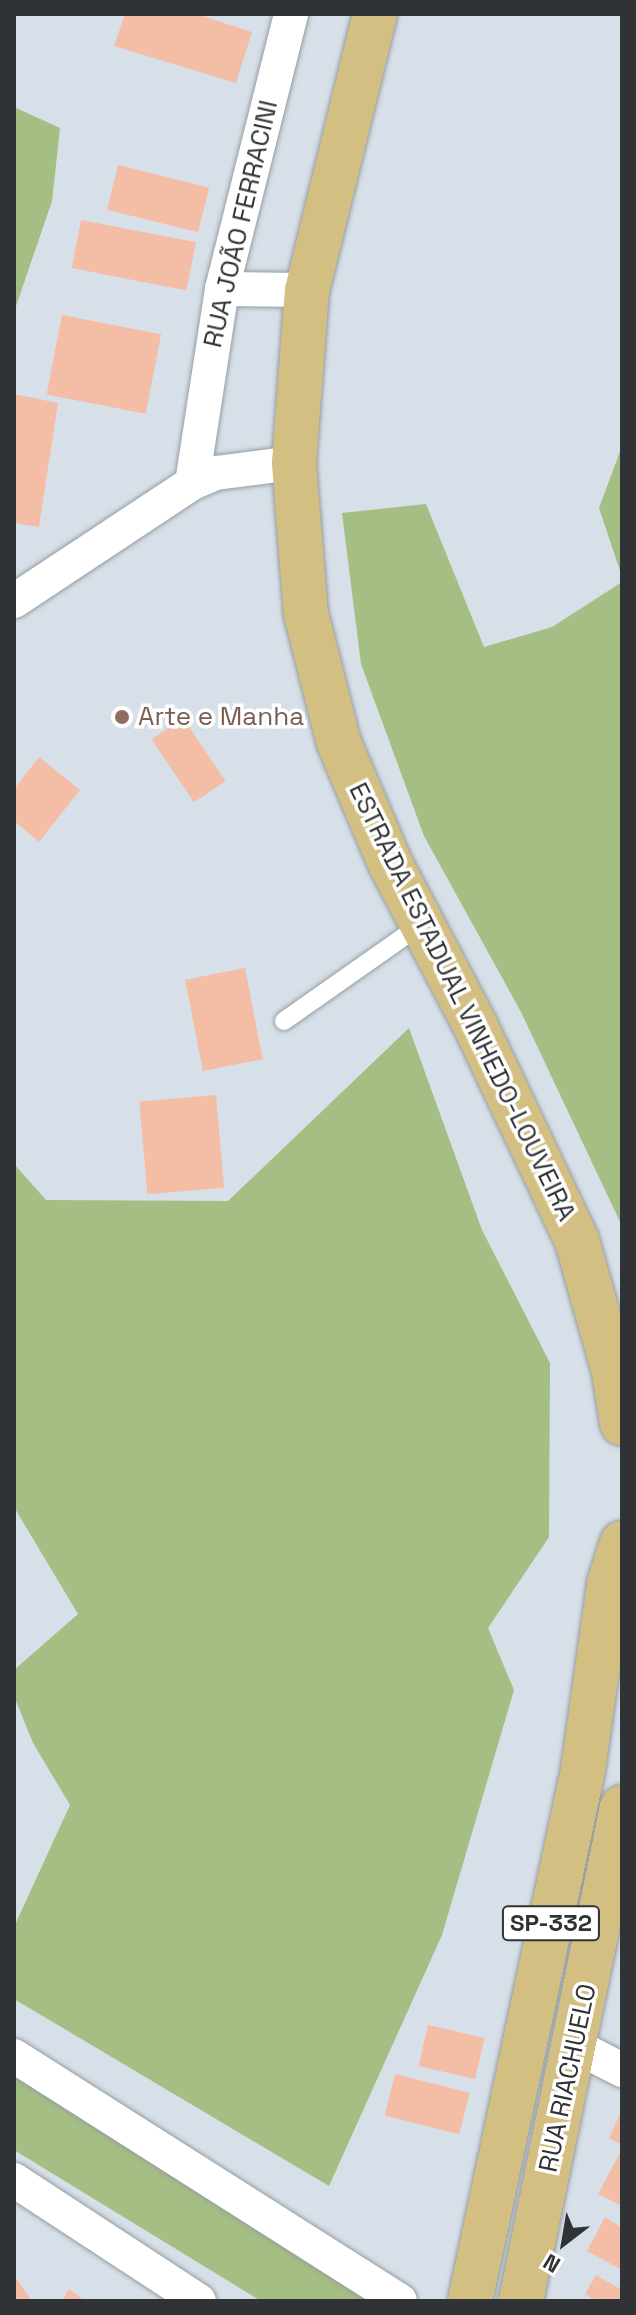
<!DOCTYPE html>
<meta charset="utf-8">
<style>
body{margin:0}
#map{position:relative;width:636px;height:2315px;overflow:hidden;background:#d7e0e8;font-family:"Space Grotesk",sans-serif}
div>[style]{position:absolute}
.green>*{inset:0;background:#a5be83}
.building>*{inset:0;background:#f4bda6;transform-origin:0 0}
.roads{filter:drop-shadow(0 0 2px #959da4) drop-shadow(0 0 2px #959da4)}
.service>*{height:18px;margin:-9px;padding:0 9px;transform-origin:9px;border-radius:9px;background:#fff}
.minor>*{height:34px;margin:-17px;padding:0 17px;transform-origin:17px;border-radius:17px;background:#fff}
.primary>*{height:44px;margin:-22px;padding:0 22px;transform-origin:22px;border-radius:22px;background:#d4bf82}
.dots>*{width:22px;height:22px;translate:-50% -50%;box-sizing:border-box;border:4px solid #fff;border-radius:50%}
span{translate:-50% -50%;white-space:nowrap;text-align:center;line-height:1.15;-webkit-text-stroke:7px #fff;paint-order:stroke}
.shield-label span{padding:2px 6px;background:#fff;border:2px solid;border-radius:6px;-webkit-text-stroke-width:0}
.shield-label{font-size:24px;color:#2f3336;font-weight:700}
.street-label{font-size:26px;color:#2f3336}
.education-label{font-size:26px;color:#785e54}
.left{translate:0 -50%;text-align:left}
.frame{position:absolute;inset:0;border:16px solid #2f3336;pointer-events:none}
.north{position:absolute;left:524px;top:2203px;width:80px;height:80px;-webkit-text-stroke:6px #fff;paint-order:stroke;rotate:211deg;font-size:22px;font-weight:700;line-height:32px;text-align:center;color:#2f3336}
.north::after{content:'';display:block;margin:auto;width:28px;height:36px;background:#2f3336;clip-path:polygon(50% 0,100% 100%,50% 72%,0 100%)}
</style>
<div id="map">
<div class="green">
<i style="clip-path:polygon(14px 107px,60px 128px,52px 201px,14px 312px)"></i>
<i style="clip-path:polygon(622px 446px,622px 577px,599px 508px)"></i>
<i style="clip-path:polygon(426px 504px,484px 647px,552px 627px,622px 582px,622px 1226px,521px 1012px,424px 836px,361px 664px,342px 513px)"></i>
<i style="clip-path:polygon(409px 1028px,482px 1230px,550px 1363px,549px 1537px,488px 1628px,514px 1690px,442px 1935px,329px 2186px,14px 1999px,14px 1927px,70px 1805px,33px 1743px,14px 1696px,14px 1670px,78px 1614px,14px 1507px,14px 1164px,46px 1200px,228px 1201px)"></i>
<i style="clip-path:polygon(14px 2073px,370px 2301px,261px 2301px,14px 2150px)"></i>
</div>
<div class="building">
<i style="clip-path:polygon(125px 14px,196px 14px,252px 32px,236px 83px,114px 46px)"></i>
<i style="left:118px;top:165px;width:94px;height:46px;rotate:14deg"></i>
<i style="left:81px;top:220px;width:117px;height:49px;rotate:11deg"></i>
<i style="left:62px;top:315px;width:101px;height:81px;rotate:11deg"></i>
<i style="clip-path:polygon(14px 394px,58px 403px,39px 527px,14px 523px)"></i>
<i style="left:183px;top:718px;width:76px;height:38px;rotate:56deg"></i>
<i style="clip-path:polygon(39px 757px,80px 790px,39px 842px,14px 821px,14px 789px)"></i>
<i style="left:245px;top:968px;width:93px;height:61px;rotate:79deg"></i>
<i style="left:216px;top:1095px;width:93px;height:77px;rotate:85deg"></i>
<i style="left:428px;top:2025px;width:58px;height:42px;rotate:13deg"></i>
<i style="left:395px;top:2074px;width:77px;height:43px;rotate:14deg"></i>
<i style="clip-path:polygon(622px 2110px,622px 2145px,609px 2138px)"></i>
<i style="clip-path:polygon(622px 2149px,622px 2206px,598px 2194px)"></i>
<i style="clip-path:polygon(605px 2217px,622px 2228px,622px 2270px,587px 2251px)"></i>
<i style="clip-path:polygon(14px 2275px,32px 2301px,14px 2301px)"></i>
<i style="clip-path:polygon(596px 2275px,622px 2290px,622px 2301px,596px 2301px,585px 2294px)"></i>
<i style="clip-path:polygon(69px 2289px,85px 2301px,62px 2301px)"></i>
</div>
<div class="roads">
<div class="service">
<i style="left:284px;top:1021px;width:169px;rotate:-35.1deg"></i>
</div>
<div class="minor">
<i style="left:222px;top:289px;width:85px;rotate:0.7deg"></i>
<i style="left:192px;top:483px;width:196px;rotate:-81.2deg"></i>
<i style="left:222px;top:289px;width:284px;rotate:-75.9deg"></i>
<i style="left:14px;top:601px;width:214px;rotate:-33.5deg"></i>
<i style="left:192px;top:483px;width:26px;rotate:-23deg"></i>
<i style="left:216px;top:473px;width:79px;rotate:-7.3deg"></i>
<i style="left:577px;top:2047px;width:51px;rotate:27.1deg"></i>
<i style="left:14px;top:2056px;width:457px;rotate:32.4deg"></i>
<i style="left:14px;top:2180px;width:221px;rotate:33.2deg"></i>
</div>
<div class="primary">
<i style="left:375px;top:14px;width:284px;rotate:103.8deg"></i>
<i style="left:307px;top:290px;width:173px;rotate:94.3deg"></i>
<i style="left:294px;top:463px;width:151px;rotate:85.5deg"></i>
<i style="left:306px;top:614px;width:133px;rotate:75.7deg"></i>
<i style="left:339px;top:743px;width:130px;rotate:67deg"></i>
<i style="left:390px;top:863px;width:185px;rotate:62.3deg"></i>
<i style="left:476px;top:1027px;width:237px;rotate:64.7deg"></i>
<i style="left:577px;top:1241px;width:136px;rotate:74.2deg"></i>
<i style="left:614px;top:1372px;width:52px;rotate:81.1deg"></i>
<i style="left:470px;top:2301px;width:543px;rotate:-77.99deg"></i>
<i style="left:583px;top:1770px;width:188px;rotate:-82deg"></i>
<i style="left:609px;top:1584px;width:43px;rotate:-72.4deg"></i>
<i style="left:521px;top:2301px;width:504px;rotate:-78.44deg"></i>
</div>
</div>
<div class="dots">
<i style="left:122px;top:717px;background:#8d6e63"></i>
</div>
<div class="shield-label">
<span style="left:551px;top:1923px">SP-332</span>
</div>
<div class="street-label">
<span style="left:241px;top:224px;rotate:-77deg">RUA JOÃO FERRACINI</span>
<span style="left:462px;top:1002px;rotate:64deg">ESTRADA ESTADUAL VINHEDO-LOUVEIRA</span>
<span style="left:568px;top:2078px;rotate:-78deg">RUA RIACHUELO</span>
</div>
<div class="education-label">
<span class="left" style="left:138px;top:717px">Arte e Manha</span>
</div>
<div class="frame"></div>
<div class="north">N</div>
</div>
